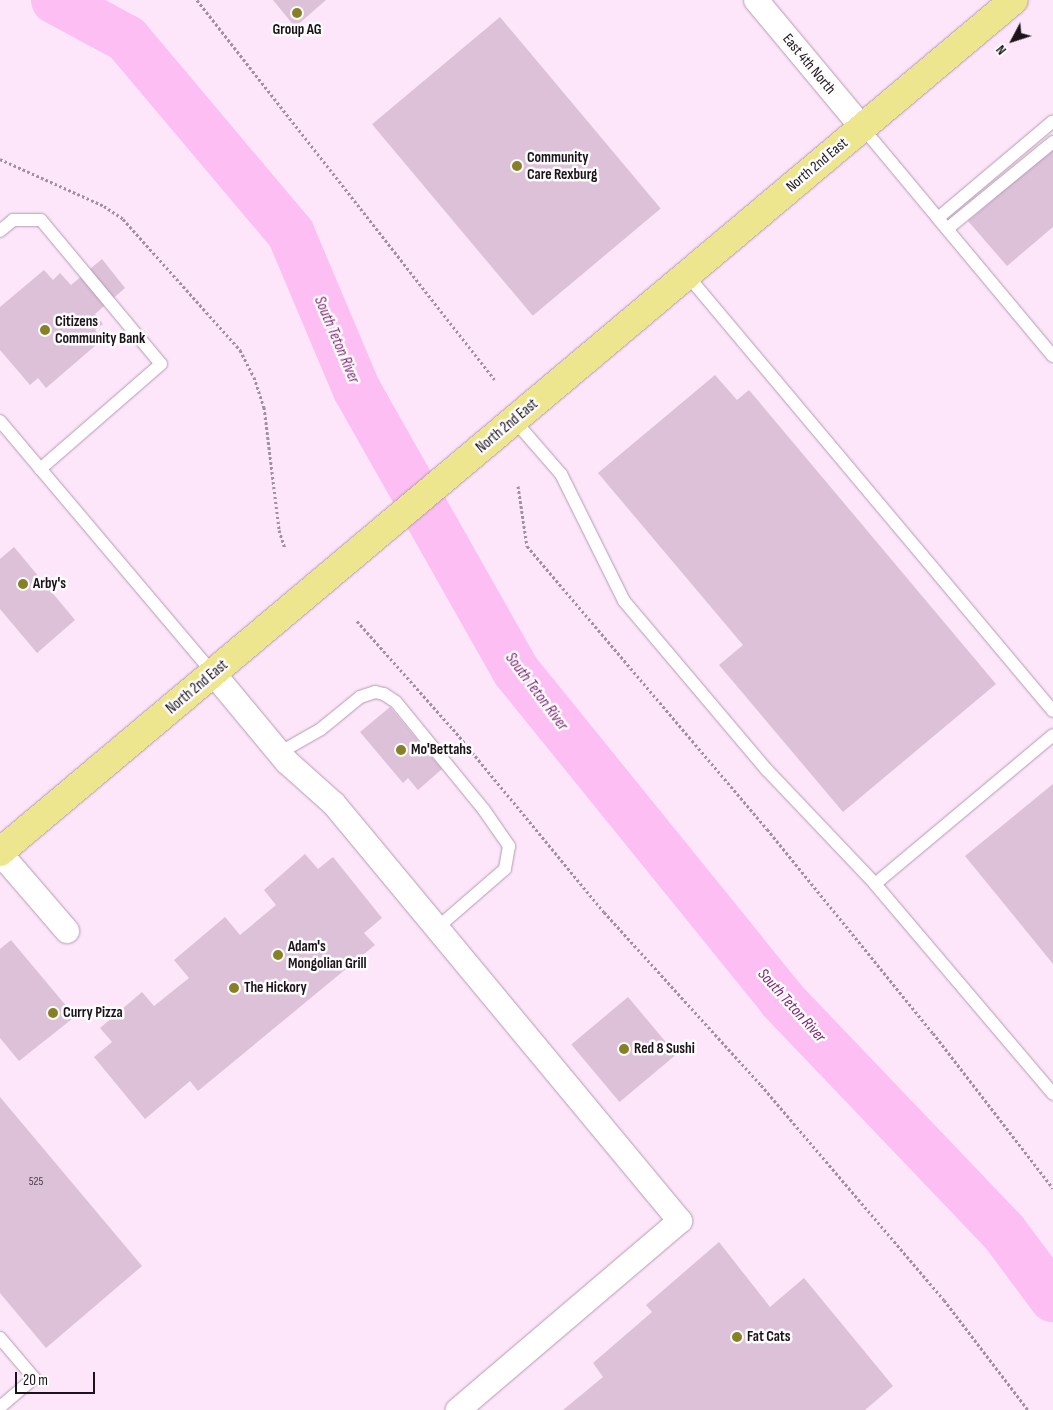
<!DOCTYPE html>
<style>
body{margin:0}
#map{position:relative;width:1053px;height:1410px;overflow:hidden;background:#fde6f9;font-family:"Sofia Sans Condensed",sans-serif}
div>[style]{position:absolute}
.river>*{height:48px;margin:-24px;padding:0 24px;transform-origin:24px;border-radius:24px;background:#fcbef3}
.building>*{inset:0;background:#ddc1d8;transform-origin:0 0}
.path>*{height:3px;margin-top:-1.5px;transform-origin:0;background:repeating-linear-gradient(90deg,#a1909f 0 2.5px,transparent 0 5px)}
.roads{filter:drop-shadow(0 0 1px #b59ab1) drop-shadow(0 0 1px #b59ab1)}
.service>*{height:12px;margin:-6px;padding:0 6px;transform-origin:6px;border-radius:6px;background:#fff}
.minor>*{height:24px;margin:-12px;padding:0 12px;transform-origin:12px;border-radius:12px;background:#fff}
.primary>*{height:28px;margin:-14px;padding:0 14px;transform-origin:14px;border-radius:14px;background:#eee68e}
.dots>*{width:14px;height:14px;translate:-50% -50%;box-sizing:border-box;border:2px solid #fcfcfc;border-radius:50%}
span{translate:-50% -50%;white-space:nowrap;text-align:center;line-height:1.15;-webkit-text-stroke:5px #fcfcfc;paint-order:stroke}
.number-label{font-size:12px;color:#4c3e4a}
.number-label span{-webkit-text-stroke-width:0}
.poi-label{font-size:15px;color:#1b121a;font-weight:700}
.left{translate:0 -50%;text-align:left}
.street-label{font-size:15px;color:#1b121a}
.water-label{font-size:16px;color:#7c2574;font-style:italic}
.north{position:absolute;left:988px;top:15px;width:50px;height:50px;-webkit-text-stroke:4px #fcfcfc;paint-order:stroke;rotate:230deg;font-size:14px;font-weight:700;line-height:20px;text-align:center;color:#1b121a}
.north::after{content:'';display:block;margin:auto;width:18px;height:22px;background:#1b121a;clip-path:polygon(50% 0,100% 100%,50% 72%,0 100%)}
.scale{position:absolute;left:15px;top:1372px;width:80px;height:22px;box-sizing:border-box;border:2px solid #1b121a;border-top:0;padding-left:6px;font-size:15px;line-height:18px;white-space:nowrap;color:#1b121a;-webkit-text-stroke:4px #fcfcfc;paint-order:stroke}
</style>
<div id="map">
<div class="river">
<i style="left:55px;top:0;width:82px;rotate:28.4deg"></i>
<i style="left:127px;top:39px;width:255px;rotate:49.9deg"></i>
<i style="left:291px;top:234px;width:169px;rotate:67.1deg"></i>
<i style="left:357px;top:390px;width:323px;rotate:60.5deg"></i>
<i style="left:516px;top:671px;width:423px;rotate:51deg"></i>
<i style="left:782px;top:1000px;width:320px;rotate:46.3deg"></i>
<i style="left:1003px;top:1231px;width:84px;rotate:53.3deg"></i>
</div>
<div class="building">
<i style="clip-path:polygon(273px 0,326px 0,295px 27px)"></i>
<i style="left:500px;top:17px;width:250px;height:167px;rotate:50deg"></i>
<i style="clip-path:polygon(1053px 139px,1053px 227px,1007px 266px,968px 221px,994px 199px,989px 193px)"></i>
<i style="clip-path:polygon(102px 259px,125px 288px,95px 314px,103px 324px,95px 330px,103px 339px,46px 388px,38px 378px,30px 385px,0 350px,0 307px,44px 270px,53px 280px,60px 273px,71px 285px)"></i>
<i style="clip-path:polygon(715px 375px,737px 400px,749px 390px,996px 684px,843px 812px,719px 665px,743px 645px,598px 473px)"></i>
<i style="clip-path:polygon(14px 547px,75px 620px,37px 653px,0 609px,0 559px)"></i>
<i style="clip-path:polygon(390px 707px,442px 769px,418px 790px,408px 778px,403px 783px,360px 732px)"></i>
<i style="clip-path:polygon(1053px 784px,1053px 964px,965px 856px)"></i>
<i style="clip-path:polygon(305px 854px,318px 869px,333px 857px,382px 918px,364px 933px,375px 945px,198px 1091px,190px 1081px,145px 1119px,94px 1057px,112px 1042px,100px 1028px,142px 992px,154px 1006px,189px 978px,174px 960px,225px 917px,240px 935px,276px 905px,264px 890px)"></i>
<i style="clip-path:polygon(11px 940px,73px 1014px,72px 1019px,19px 1061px,0 1038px,0 949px)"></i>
<i style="left:628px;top:997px;width:75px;height:74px;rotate:50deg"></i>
<i style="clip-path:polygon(0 1097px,142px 1266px,46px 1348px,0 1293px)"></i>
<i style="clip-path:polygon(719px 1242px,770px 1307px,804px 1278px,893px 1386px,865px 1410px,563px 1410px,603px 1377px,593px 1363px,652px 1312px,646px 1305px)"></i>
</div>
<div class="path">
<i style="left:197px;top:0;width:482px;rotate:51.9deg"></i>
<i style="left:0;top:159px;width:114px;rotate:24.3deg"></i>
<i style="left:104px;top:206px;width:23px;rotate:34deg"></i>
<i style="left:123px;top:219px;width:176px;rotate:48.2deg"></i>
<i style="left:240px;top:350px;width:30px;rotate:63deg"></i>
<i style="left:254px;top:377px;width:32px;rotate:72deg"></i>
<i style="left:264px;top:407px;width:124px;rotate:83deg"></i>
<i style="left:279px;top:530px;width:19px;rotate:72deg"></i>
<i style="left:518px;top:486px;width:61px;rotate:81.5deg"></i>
<i style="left:527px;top:546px;width:371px;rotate:49.7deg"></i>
<i style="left:767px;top:829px;width:263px;rotate:50.9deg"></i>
<i style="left:933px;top:1033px;width:196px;rotate:52.3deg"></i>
<i style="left:357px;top:621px;width:144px;rotate:48.4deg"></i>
<i style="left:453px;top:729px;width:237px;rotate:50.5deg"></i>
<i style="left:604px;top:912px;width:234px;rotate:47.8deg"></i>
<i style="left:761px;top:1085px;width:282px;rotate:49.6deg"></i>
<i style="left:944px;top:1300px;width:138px;rotate:52.6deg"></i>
</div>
<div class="roads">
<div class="service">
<i style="left:862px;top:127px;width:298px;rotate:50.2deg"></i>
<i style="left:938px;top:218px;width:150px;rotate:-40.1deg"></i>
<i style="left:947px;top:229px;width:137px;rotate:-39.4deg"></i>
<i style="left:0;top:231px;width:17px;rotate:-40deg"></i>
<i style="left:13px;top:220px;width:28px"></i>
<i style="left:41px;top:220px;width:187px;rotate:50.2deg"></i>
<i style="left:161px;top:364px;width:160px;rotate:139deg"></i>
<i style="left:687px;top:275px;width:569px;rotate:49.99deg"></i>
<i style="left:514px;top:420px;width:72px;rotate:49deg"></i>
<i style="left:561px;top:474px;width:142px;rotate:63.6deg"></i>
<i style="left:624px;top:601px;width:221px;rotate:49.8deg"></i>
<i style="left:767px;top:770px;width:157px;rotate:46.5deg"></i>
<i style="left:875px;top:884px;width:275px;rotate:49.7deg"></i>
<i style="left:0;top:421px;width:330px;rotate:49.8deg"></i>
<i style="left:279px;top:753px;width:48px;rotate:-29.7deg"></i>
<i style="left:321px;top:729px;width:50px;rotate:-39.4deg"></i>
<i style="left:360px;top:697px;width:16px;rotate:-18deg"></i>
<i style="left:375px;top:692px;width:9px;rotate:13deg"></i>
<i style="left:384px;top:694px;width:14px;rotate:34deg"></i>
<i style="left:396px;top:702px;width:139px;rotate:50.8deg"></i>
<i style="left:484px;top:810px;width:44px;rotate:55.2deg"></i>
<i style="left:509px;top:846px;width:23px;rotate:100deg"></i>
<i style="left:505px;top:869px;width:90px;rotate:139.1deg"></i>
<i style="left:875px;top:884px;width:232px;rotate:-39.9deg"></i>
<i style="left:0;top:1338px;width:52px;rotate:49.6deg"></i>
<i style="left:34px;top:1378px;width:45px;rotate:139.5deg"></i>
</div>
<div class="minor">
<i style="left:756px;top:0;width:165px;rotate:50.2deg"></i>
<i style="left:213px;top:673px;width:116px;rotate:50.3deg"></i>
<i style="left:287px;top:762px;width:63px;rotate:41.8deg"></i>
<i style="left:334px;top:804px;width:542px;rotate:50.32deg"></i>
<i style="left:680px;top:1221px;width:292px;rotate:139.6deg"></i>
<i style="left:0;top:853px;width:103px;rotate:49.3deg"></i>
</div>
<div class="primary">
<i style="left:0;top:852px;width:1324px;rotate:-40.04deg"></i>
</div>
</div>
<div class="dots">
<i style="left:297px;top:13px;background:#878027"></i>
<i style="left:517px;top:166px;background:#878027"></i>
<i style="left:45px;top:330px;background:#878027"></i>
<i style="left:23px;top:584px;background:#878027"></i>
<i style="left:401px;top:750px;background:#878027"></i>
<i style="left:278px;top:955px;background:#878027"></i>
<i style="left:234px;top:988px;background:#878027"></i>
<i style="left:53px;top:1013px;background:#878027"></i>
<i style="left:624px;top:1049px;background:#878027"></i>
<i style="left:737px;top:1337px;background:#878027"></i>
</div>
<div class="number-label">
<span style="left:36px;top:1182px">525</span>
</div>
<div class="poi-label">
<span style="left:297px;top:30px">Group AG</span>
<span class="left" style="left:527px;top:166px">Community<br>Care Rexburg</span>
<span class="left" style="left:55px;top:330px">Citizens<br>Community Bank</span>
<span class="left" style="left:33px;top:584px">Arby's</span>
<span class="left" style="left:411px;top:750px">Mo'Bettahs</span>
<span class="left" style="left:288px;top:955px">Adam's<br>Mongolian Grill</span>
<span class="left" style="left:244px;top:988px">The Hickory</span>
<span class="left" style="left:63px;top:1013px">Curry Pizza</span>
<span class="left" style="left:634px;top:1049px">Red 8 Sushi</span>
<span class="left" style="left:747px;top:1337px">Fat Cats</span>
</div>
<div class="street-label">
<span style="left:809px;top:64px;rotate:50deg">East 4th North</span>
<span style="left:817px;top:165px;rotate:-40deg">North 2nd East</span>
<span style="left:507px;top:426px;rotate:-40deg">North 2nd East</span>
<span style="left:197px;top:687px;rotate:-40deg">North 2nd East</span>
</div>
<div class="water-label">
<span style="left:336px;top:340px;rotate:67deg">South Teton River</span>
<span style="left:536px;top:692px;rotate:53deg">South Teton River</span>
<span style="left:791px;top:1006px;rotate:48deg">South Teton River</span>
</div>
<div class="north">N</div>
<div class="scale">20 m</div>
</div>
